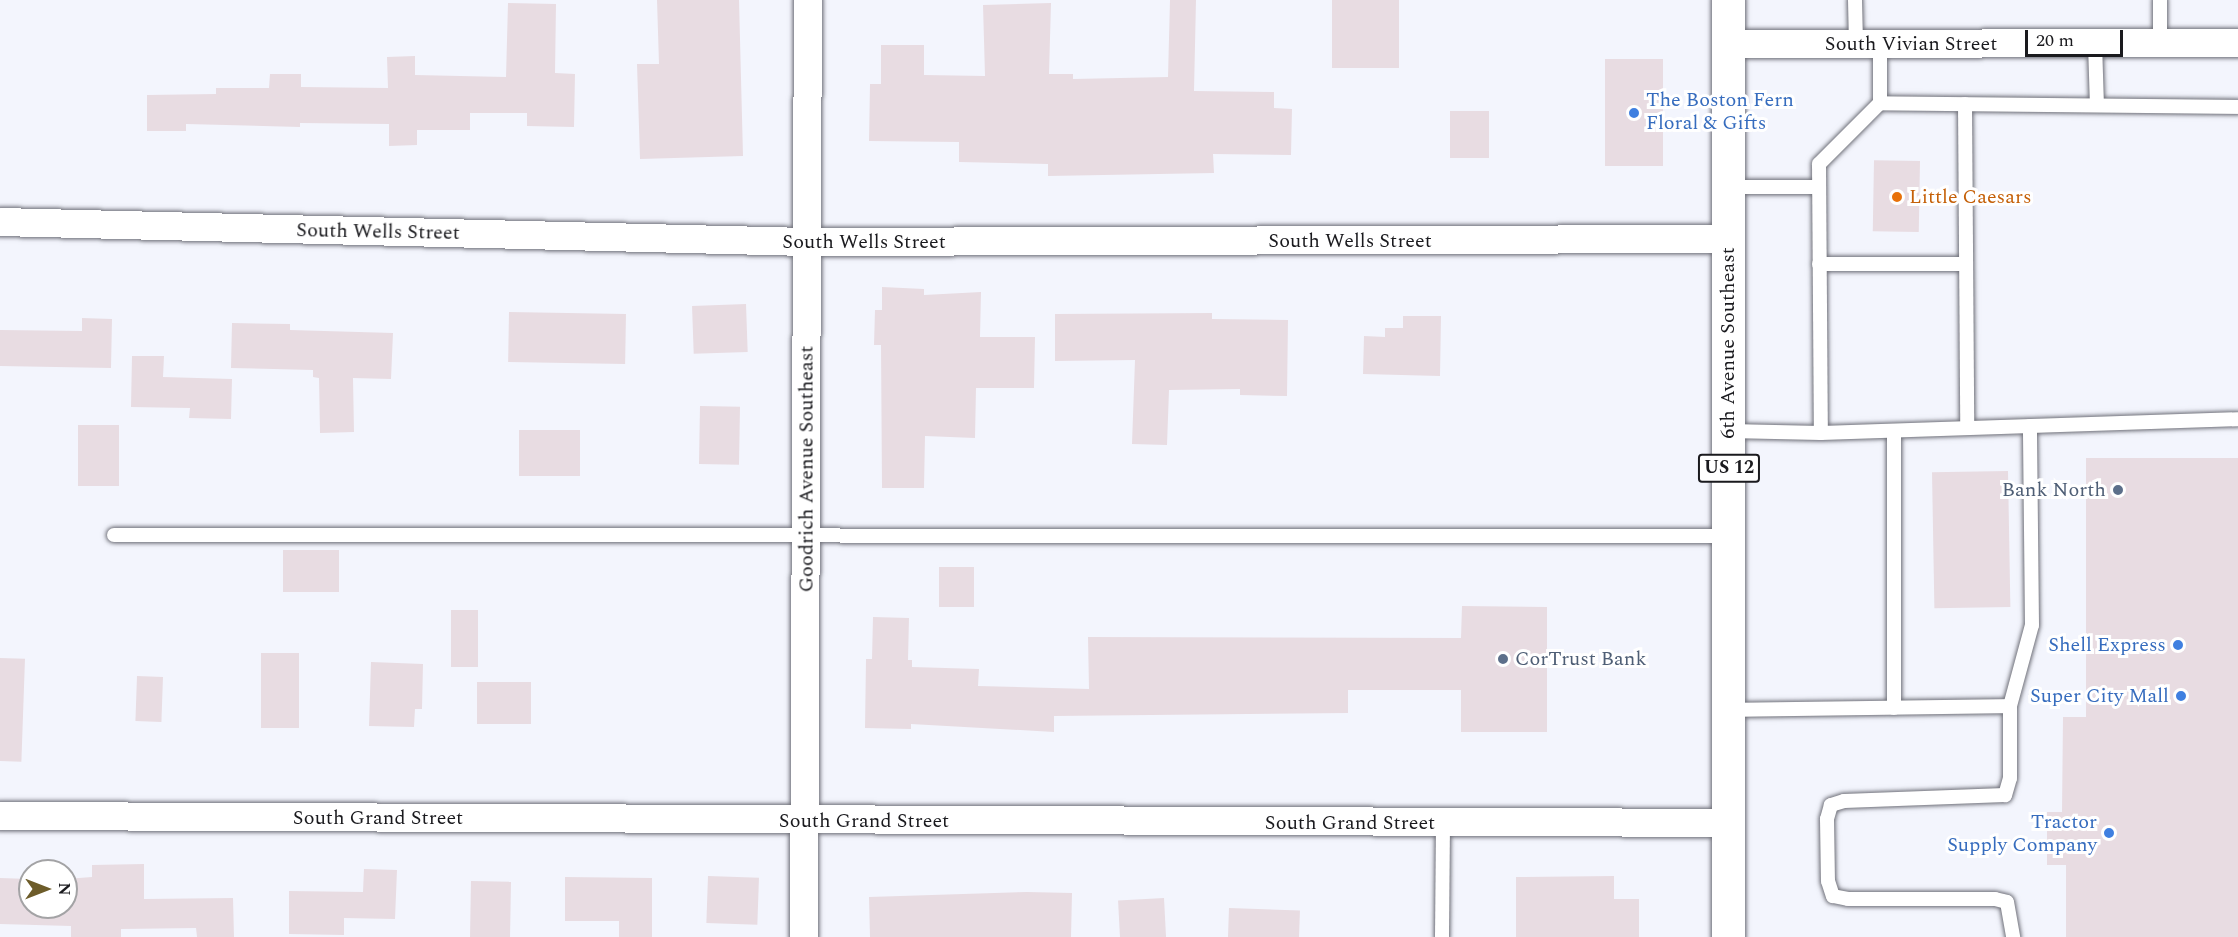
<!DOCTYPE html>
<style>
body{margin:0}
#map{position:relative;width:2238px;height:937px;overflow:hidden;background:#f3f5fd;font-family:Spectral,serif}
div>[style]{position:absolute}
.building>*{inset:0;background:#e8dce2;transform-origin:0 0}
.roads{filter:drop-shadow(0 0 2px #70717a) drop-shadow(0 0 2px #70717a)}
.service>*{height:14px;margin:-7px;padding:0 7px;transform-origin:7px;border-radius:7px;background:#fff}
.minor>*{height:28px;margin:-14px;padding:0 14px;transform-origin:14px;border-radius:14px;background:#fff}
.trunk>*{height:33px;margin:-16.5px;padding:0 16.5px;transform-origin:16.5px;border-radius:16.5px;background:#fff}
.dots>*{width:16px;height:16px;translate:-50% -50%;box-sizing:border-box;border:3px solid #fff;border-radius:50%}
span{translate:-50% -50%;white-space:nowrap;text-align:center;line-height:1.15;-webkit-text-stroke:6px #fff;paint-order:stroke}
.shield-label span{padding:2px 4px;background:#fff;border:2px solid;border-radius:4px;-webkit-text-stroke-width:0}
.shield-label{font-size:18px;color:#1a1a1e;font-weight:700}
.street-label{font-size:20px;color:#1a1a1e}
.shop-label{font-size:20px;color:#366cbe}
.left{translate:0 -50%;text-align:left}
.right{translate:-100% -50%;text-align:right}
.food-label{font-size:20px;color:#c56008}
.service-label{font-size:20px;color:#4e5e75}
.north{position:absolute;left:18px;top:859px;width:60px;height:60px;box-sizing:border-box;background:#fff;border:2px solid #a3a3a5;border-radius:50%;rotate:90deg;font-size:16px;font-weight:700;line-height:24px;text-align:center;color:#1a1a1e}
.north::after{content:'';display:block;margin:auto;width:21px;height:27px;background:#6d5c2a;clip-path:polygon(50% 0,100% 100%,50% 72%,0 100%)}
.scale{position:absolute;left:2025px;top:30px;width:98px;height:27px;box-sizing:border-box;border:3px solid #1a1a1e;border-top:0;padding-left:8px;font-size:18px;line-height:21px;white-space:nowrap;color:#1a1a1e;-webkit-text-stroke:4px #fff;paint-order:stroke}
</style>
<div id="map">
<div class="building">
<i style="clip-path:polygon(657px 0,739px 0,743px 156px,640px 159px,637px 64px,659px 64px)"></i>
<i style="clip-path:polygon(1170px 0,1196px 0,1194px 91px,1274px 92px,1274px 108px,1292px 109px,1291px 155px,1213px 154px,1214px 173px,1048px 176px,1048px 164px,959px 162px,959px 142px,869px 141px,870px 84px,881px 84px,881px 45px,924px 45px,924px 75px,985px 76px,983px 5px,1051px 3px,1049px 74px,1073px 74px,1073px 79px,1168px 77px)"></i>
<i style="left:1332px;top:0;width:67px;height:68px"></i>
<i style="clip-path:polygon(508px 3px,556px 4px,555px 73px,575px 74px,574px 127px,527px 126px,527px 113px,470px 113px,470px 130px,417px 130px,417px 145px,389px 146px,389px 124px,300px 123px,300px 127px,186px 124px,186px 131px,147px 131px,147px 95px,216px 94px,216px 88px,269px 88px,270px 74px,301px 74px,301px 87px,388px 88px,387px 57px,415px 56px,415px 75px,506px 77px)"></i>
<i style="left:1605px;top:59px;width:58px;height:107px"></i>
<i style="left:1450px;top:111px;width:39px;height:47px"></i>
<i style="left:1920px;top:161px;width:71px;height:46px;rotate:91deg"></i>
<i style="clip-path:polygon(882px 287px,924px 289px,924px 295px,981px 292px,980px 337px,1035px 337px,1034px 388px,976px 388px,975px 438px,925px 436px,924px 488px,882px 488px,881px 345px,874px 345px,875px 310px,882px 310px)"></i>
<i style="left:746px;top:304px;width:48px;height:54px;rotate:88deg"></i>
<i style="left:509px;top:312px;width:117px;height:50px;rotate:1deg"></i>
<i style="clip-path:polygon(1212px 313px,1212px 319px,1288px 320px,1287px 396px,1240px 395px,1240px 389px,1169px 390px,1167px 445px,1132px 444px,1135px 360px,1055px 361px,1055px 314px)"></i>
<i style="clip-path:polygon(1403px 316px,1441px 316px,1440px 376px,1363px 374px,1364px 336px,1385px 337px,1385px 328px,1403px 328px)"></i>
<i style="clip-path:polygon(82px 318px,112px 319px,111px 368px,0 366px,0 330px,82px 331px)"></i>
<i style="clip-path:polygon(232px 323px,290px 324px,290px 330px,393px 333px,391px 379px,353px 378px,354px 432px,320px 433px,319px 378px,313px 377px,313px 370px,231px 368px)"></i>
<i style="clip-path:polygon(132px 356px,164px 356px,163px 377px,232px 379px,231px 419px,189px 418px,190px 408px,131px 407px)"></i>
<i style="left:700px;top:406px;width:40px;height:58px;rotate:1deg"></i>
<i style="left:78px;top:425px;width:41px;height:61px"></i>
<i style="left:519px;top:430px;width:61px;height:46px"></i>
<i style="clip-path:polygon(2086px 458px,2238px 458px,2238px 937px,2066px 937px,2066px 865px,2047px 865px,2047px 812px,2062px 812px,2063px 717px,2086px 717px)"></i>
<i style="left:2008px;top:471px;width:136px;height:76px;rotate:89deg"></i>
<i style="left:283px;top:550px;width:56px;height:42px"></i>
<i style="left:939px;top:567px;width:35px;height:40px"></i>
<i style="clip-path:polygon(1462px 606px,1547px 607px,1547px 732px,1461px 732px,1461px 690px,1348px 690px,1348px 713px,1054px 716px,1054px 732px,911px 724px,911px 729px,865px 728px,866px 659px,872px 659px,873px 617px,909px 618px,908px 660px,912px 660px,912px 667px,979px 669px,978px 686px,1089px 689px,1088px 637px,1461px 638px)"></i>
<i style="left:451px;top:610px;width:27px;height:57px"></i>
<i style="left:261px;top:653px;width:38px;height:75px"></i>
<i style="left:0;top:658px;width:25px;height:103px;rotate:2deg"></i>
<i style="clip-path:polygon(371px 662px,423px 664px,422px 709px,415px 709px,414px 727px,369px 726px)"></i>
<i style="left:137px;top:676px;width:26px;height:45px;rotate:2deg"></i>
<i style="left:477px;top:682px;width:54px;height:42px"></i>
<i style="clip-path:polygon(144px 864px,144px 899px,233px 898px,234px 937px,197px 937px,196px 928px,121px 929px,121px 937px,71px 937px,71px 926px,0 924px,0 878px,30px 879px,30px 907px,66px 907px,66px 879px,92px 877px,92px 865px)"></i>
<i style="clip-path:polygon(364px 869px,397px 870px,395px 919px,344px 918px,344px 935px,289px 934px,289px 891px,363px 892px)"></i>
<i style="left:708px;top:876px;width:51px;height:47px;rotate:2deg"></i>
<i style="clip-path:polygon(1614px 876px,1614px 899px,1639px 899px,1639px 937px,1516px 937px,1516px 877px)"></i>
<i style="clip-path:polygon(565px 877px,652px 878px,652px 937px,619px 937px,619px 921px,565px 921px)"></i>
<i style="left:471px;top:881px;width:40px;height:56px;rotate:1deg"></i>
<i style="clip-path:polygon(1027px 892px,1072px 893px,1071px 937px,870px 937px,869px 897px)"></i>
<i style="left:1164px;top:898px;width:39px;height:46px;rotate:87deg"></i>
<i style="left:1229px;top:908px;width:71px;height:29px;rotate:2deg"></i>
</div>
<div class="roads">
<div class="service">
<i style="left:1855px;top:0;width:44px;rotate:88.7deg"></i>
<i style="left:2160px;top:0;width:43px;rotate:90deg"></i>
<i style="left:2095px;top:43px;width:62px;rotate:88.2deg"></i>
<i style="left:1880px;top:44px;width:59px;rotate:90deg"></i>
<i style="left:1965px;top:104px;width:324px;rotate:89.6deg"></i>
<i style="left:2238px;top:107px;width:358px;rotate:-179.4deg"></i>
<i style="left:1880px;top:103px;width:86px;rotate:135deg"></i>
<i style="left:1819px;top:164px;width:269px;rotate:89.6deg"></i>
<i style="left:1821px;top:433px;width:417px;rotate:-1.9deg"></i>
<i style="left:1728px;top:187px;width:91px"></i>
<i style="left:1819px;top:264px;width:146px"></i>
<i style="left:1729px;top:431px;width:92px;rotate:1.2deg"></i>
<i style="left:1894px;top:431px;width:277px;rotate:90deg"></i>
<i style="left:114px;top:535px;width:1615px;rotate:0.04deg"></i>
<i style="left:2010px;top:706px;width:72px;rotate:90deg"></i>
<i style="left:2010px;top:778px;width:18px;rotate:106deg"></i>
<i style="left:2005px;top:795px;width:161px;rotate:177.9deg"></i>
<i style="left:1844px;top:801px;width:14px;rotate:163deg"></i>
<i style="left:1831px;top:805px;width:15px;rotate:106deg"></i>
<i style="left:1827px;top:819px;width:62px;rotate:89.1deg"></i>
<i style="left:1828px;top:881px;width:16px;rotate:72deg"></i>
<i style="left:1833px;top:896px;width:15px;rotate:11deg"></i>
<i style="left:1848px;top:899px;width:147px"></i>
<i style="left:1995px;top:899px;width:12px;rotate:14deg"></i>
<i style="left:2007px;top:902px;width:36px;rotate:80deg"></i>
<i style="left:1728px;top:710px;width:282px;rotate:-0.8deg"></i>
<i style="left:2010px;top:706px;width:84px;rotate:-74.8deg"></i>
<i style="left:2032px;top:625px;width:199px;rotate:-90.6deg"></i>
<i style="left:1442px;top:937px;width:114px;rotate:-89.5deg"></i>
</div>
<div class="minor">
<i style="left:1728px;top:44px;width:510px;rotate:-0.11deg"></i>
<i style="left:0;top:222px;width:807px;rotate:1.42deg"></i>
<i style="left:807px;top:242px;width:921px;rotate:-0.19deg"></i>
<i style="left:0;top:816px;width:1728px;rotate:0.23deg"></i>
<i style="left:804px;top:937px;width:937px;rotate:-89.76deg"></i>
</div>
<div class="trunk">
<i style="left:1728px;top:937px;width:937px;rotate:-90deg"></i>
</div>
</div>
<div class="dots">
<i style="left:1634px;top:113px;background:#3f7fe0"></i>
<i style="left:1897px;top:197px;background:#e8710a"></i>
<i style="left:2118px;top:490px;background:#5c6f8a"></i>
<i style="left:2178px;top:645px;background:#3f7fe0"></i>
<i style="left:1503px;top:659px;background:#5c6f8a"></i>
<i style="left:2181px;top:696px;background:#3f7fe0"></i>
<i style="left:2109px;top:833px;background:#3f7fe0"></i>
</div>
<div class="shield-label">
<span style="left:1729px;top:468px">US 12</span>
</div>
<div class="street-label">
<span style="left:1911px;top:44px">South Vivian Street</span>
<span style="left:378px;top:232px;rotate:1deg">South Wells Street</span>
<span style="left:1350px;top:241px">South Wells Street</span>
<span style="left:864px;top:242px">South Wells Street</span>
<span style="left:1728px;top:343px;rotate:-90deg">6th Avenue Southeast</span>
<span style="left:807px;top:469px;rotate:-90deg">Goodrich Avenue Southeast</span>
<span style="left:378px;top:818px">South Grand Street</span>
<span style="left:864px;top:821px">South Grand Street</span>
<span style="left:1350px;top:823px">South Grand Street</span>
</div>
<div class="shop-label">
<span class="left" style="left:1646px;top:112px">The Boston Fern<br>Floral &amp; Gifts</span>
<span class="right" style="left:2166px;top:645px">Shell Express</span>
<span class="right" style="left:2169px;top:696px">Super City Mall</span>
<span class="right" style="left:2097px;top:834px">Tractor<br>Supply Company</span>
</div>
<div class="food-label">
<span class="left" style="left:1909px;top:197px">Little Caesars</span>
</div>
<div class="service-label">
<span class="right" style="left:2106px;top:490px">Bank North</span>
<span class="left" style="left:1515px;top:659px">CorTrust Bank</span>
</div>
<div class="north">N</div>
<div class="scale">20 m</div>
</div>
